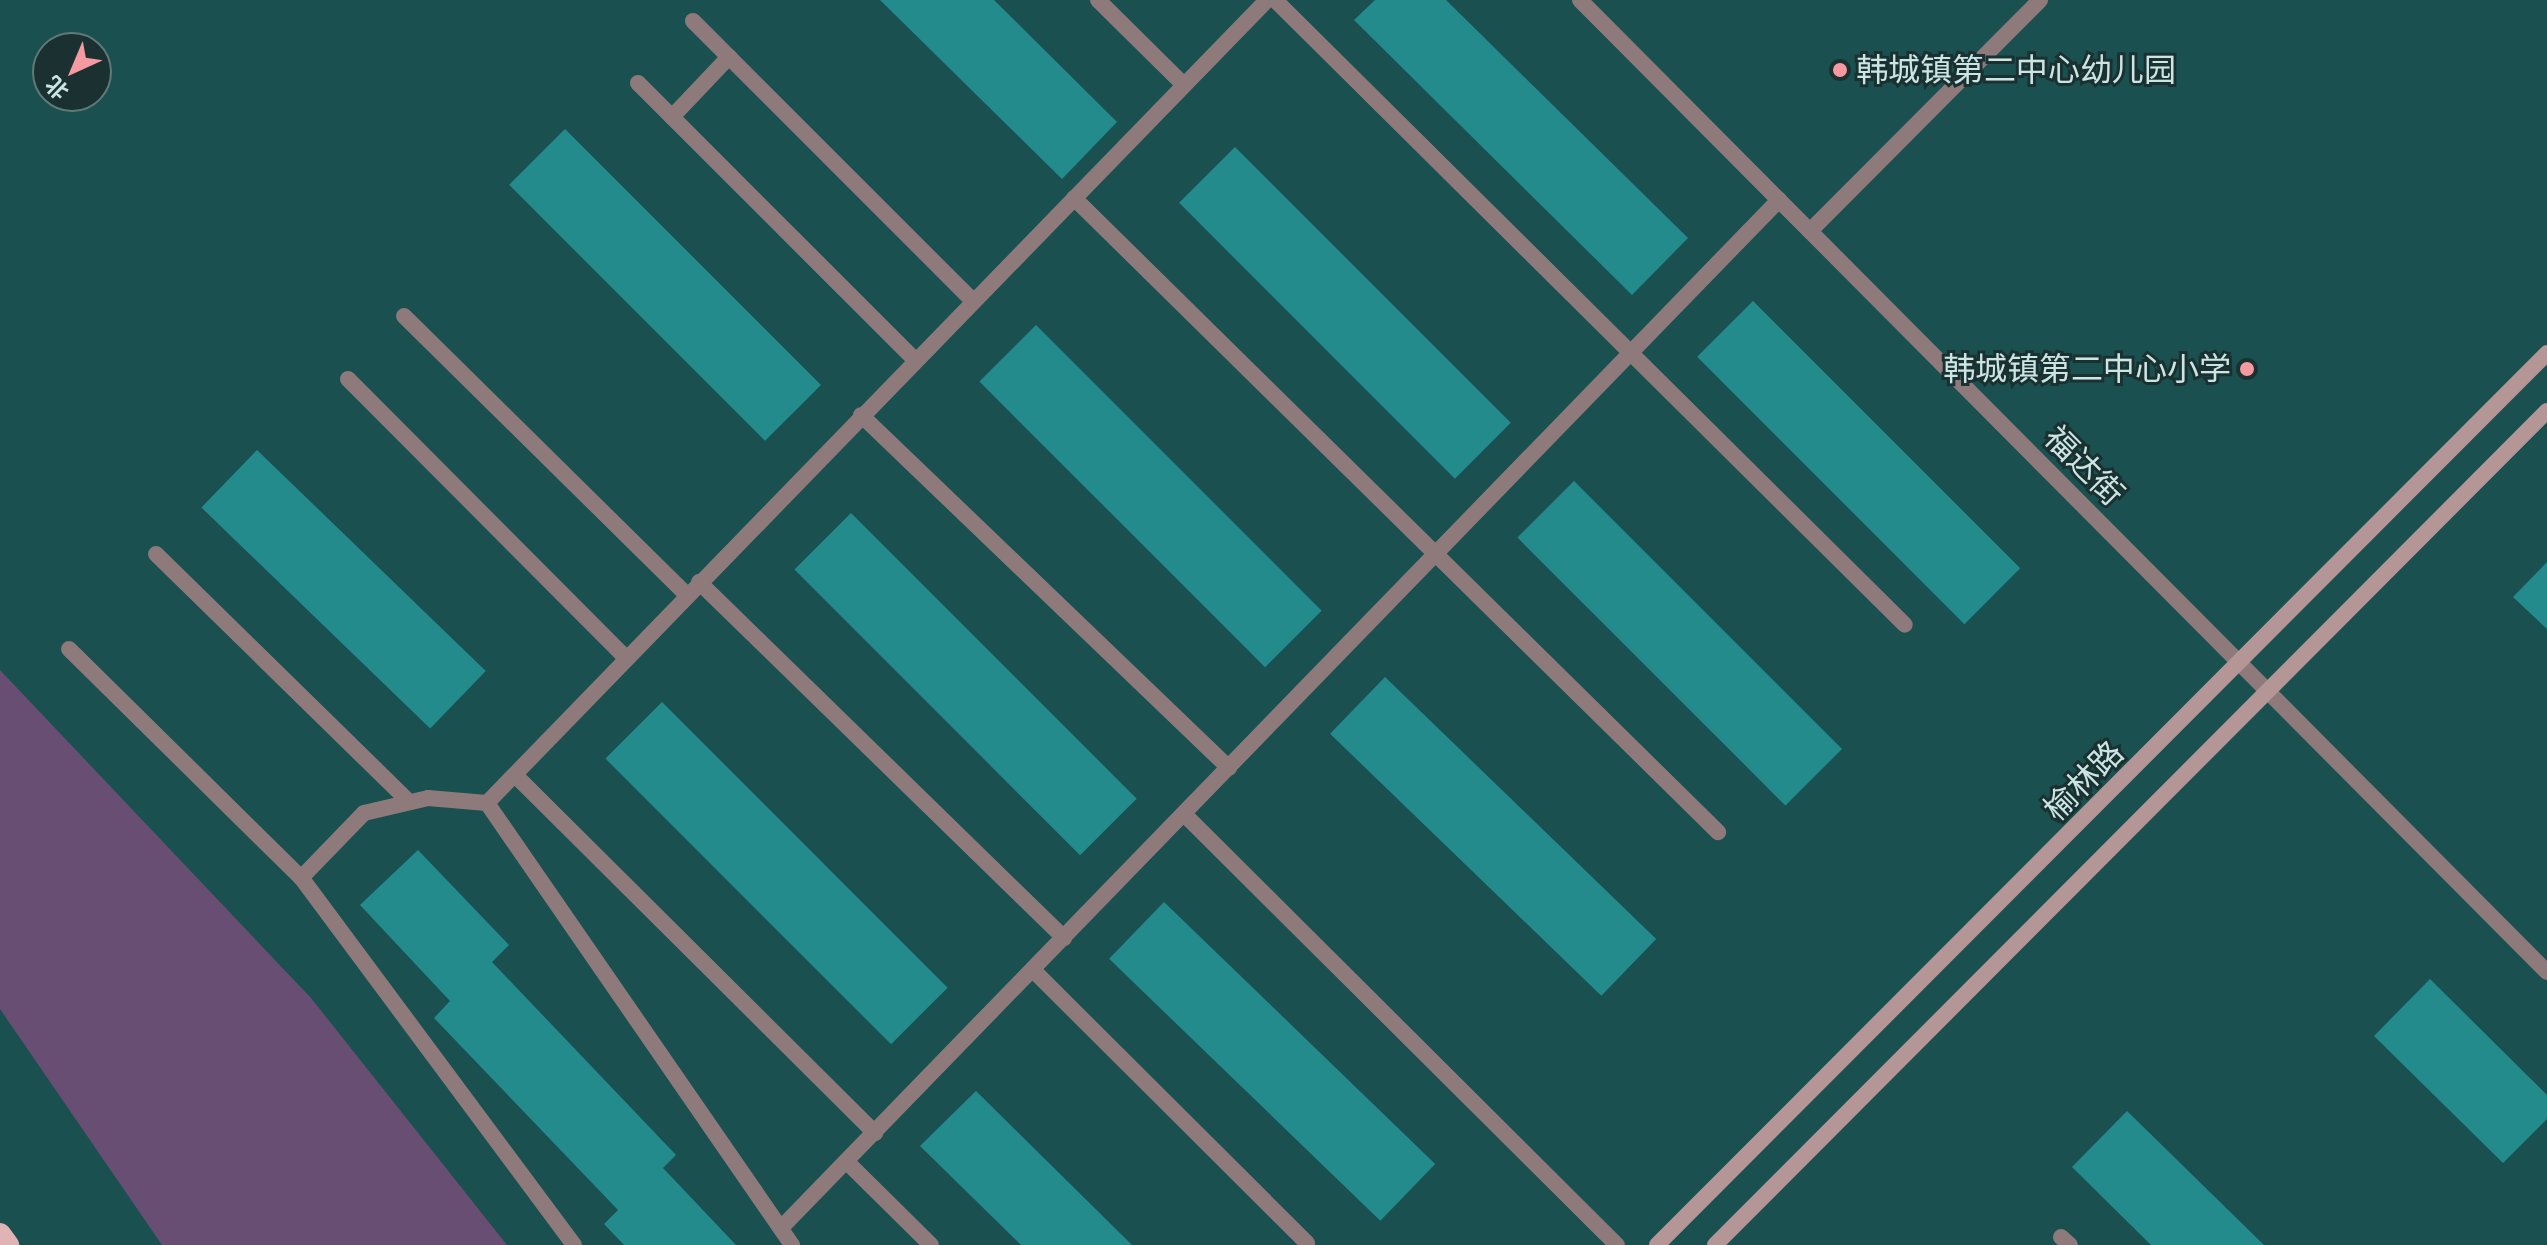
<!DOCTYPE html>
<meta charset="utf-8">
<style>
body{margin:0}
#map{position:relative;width:2547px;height:1245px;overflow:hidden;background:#1a5050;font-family:Jost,"Noto Sans SC",sans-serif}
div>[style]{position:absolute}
.green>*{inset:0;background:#684e73}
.building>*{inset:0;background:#248b8c;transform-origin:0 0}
.service>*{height:16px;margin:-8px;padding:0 8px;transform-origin:8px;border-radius:8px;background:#8e7a7a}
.minor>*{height:16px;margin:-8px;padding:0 8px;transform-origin:8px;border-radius:8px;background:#8e7a7a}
.tertiary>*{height:16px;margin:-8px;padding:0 8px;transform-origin:8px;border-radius:8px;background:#8e7a7a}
.secondary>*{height:16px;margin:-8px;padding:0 8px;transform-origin:8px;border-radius:8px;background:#b59697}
.trunk>*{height:22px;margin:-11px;padding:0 11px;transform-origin:11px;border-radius:11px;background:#e0b4b6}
.dots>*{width:22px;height:22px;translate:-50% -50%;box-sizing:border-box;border:4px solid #1b3131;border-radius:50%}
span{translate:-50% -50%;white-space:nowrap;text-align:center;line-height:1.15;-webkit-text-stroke:6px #1b3131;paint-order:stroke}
.poi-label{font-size:32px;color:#cbe5e5}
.left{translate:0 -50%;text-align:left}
.right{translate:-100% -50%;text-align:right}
.street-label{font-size:32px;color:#cbe5e5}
.north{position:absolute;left:32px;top:32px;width:80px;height:80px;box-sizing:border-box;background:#1b3131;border:2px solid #617979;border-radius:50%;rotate:224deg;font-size:22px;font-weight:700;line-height:32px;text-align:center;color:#cbe5e5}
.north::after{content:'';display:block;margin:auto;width:28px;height:36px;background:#f49aa0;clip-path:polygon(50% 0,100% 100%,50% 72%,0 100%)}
</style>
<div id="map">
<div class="green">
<i style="clip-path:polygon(0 670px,311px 998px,507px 1245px,162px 1245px,0 1009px)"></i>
</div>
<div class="building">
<i style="clip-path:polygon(880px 0,994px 0,1117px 122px,1062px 179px)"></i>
<i style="clip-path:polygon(1375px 0,1446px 0,1688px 238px,1632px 295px,1354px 20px)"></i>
<i style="left:565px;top:129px;width:362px;height:79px;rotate:45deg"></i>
<i style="left:1235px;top:147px;width:390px;height:79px;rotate:45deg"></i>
<i style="left:1753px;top:301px;width:378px;height:79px;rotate:45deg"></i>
<i style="left:1036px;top:325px;width:404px;height:80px;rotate:45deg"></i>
<i style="left:257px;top:450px;width:318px;height:80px;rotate:44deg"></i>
<i style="left:1574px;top:481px;width:379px;height:80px;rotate:45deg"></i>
<i style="left:851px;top:513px;width:404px;height:80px;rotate:45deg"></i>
<i style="clip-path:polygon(2547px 562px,2547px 629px,2513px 597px)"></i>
<i style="left:1385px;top:677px;width:377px;height:79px;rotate:44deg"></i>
<i style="left:662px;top:702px;width:404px;height:80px;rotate:45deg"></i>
<i style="clip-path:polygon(418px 850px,509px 945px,492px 962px,676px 1155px,663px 1168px,736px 1245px,624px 1245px,604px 1224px,618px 1210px,434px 1018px,450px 1001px,360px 905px)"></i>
<i style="left:1164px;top:902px;width:377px;height:79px;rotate:44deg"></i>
<i style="clip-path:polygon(2430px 979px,2547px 1095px,2547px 1119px,2503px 1163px,2374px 1036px)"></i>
<i style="clip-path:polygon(976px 1091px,1132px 1245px,1021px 1245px,920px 1146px)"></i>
<i style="clip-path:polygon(2127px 1111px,2264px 1245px,2151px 1245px,2072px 1167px)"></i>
</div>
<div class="service">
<i style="left:1098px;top:0;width:121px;rotate:44.7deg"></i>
<i style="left:1275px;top:0;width:887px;rotate:44.77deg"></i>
<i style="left:693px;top:21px;width:396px;rotate:45deg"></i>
<i style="left:638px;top:83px;width:392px;rotate:45deg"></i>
<i style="left:672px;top:117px;width:83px;rotate:-46.5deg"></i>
<i style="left:1074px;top:198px;width:904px;rotate:44.55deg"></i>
<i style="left:404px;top:316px;width:397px;rotate:44.6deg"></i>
<i style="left:348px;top:379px;width:394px;rotate:45.1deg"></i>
<i style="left:156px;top:554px;width:350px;rotate:44.4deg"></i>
<i style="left:699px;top:582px;width:510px;rotate:44.28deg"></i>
<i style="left:69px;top:649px;width:326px;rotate:44.6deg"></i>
<i style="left:515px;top:775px;width:508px;rotate:44.84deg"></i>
<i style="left:487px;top:803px;width:537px;rotate:55.39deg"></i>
<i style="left:1033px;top:970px;width:387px;rotate:44.9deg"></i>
<i style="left:847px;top:1162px;width:118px;rotate:44.7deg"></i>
<i style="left:2061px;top:1237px;width:12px;rotate:42deg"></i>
</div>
<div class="minor">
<i style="left:1810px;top:231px;width:326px;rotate:-45.1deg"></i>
<i style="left:861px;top:415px;width:510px;rotate:43.81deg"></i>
<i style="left:1184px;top:814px;width:611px;rotate:44.87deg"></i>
<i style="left:781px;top:1228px;width:1433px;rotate:-45.85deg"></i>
<i style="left:574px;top:1245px;width:457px;rotate:-126.6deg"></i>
<i style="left:301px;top:878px;width:91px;rotate:-45.9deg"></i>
<i style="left:364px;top:813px;width:66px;rotate:-13.2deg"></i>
<i style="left:428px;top:798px;width:59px;rotate:4.8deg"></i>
<i style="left:487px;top:803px;width:1119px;rotate:-45.83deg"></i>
</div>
<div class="tertiary">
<i style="left:1580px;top:0;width:1371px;rotate:45.15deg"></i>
</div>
<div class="secondary">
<i style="left:1657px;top:1245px;width:1260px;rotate:-45.06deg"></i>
<i style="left:1715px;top:1245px;width:1178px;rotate:-45.07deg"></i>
</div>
<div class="trunk">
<i style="left:0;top:1234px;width:14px;rotate:54deg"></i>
</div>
<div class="dots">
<i style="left:1840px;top:70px;background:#f49aa0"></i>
<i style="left:2247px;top:369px;background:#f49aa0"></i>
</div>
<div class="poi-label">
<span class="left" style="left:1856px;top:70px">韩城镇第二中心幼儿园</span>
<span class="right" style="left:2231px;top:369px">韩城镇第二中心小学</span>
</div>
<div class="street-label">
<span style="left:2084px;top:466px;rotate:45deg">福达街</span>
<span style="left:2084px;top:781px;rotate:-45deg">榆林路</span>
</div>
<div class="north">北</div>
</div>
